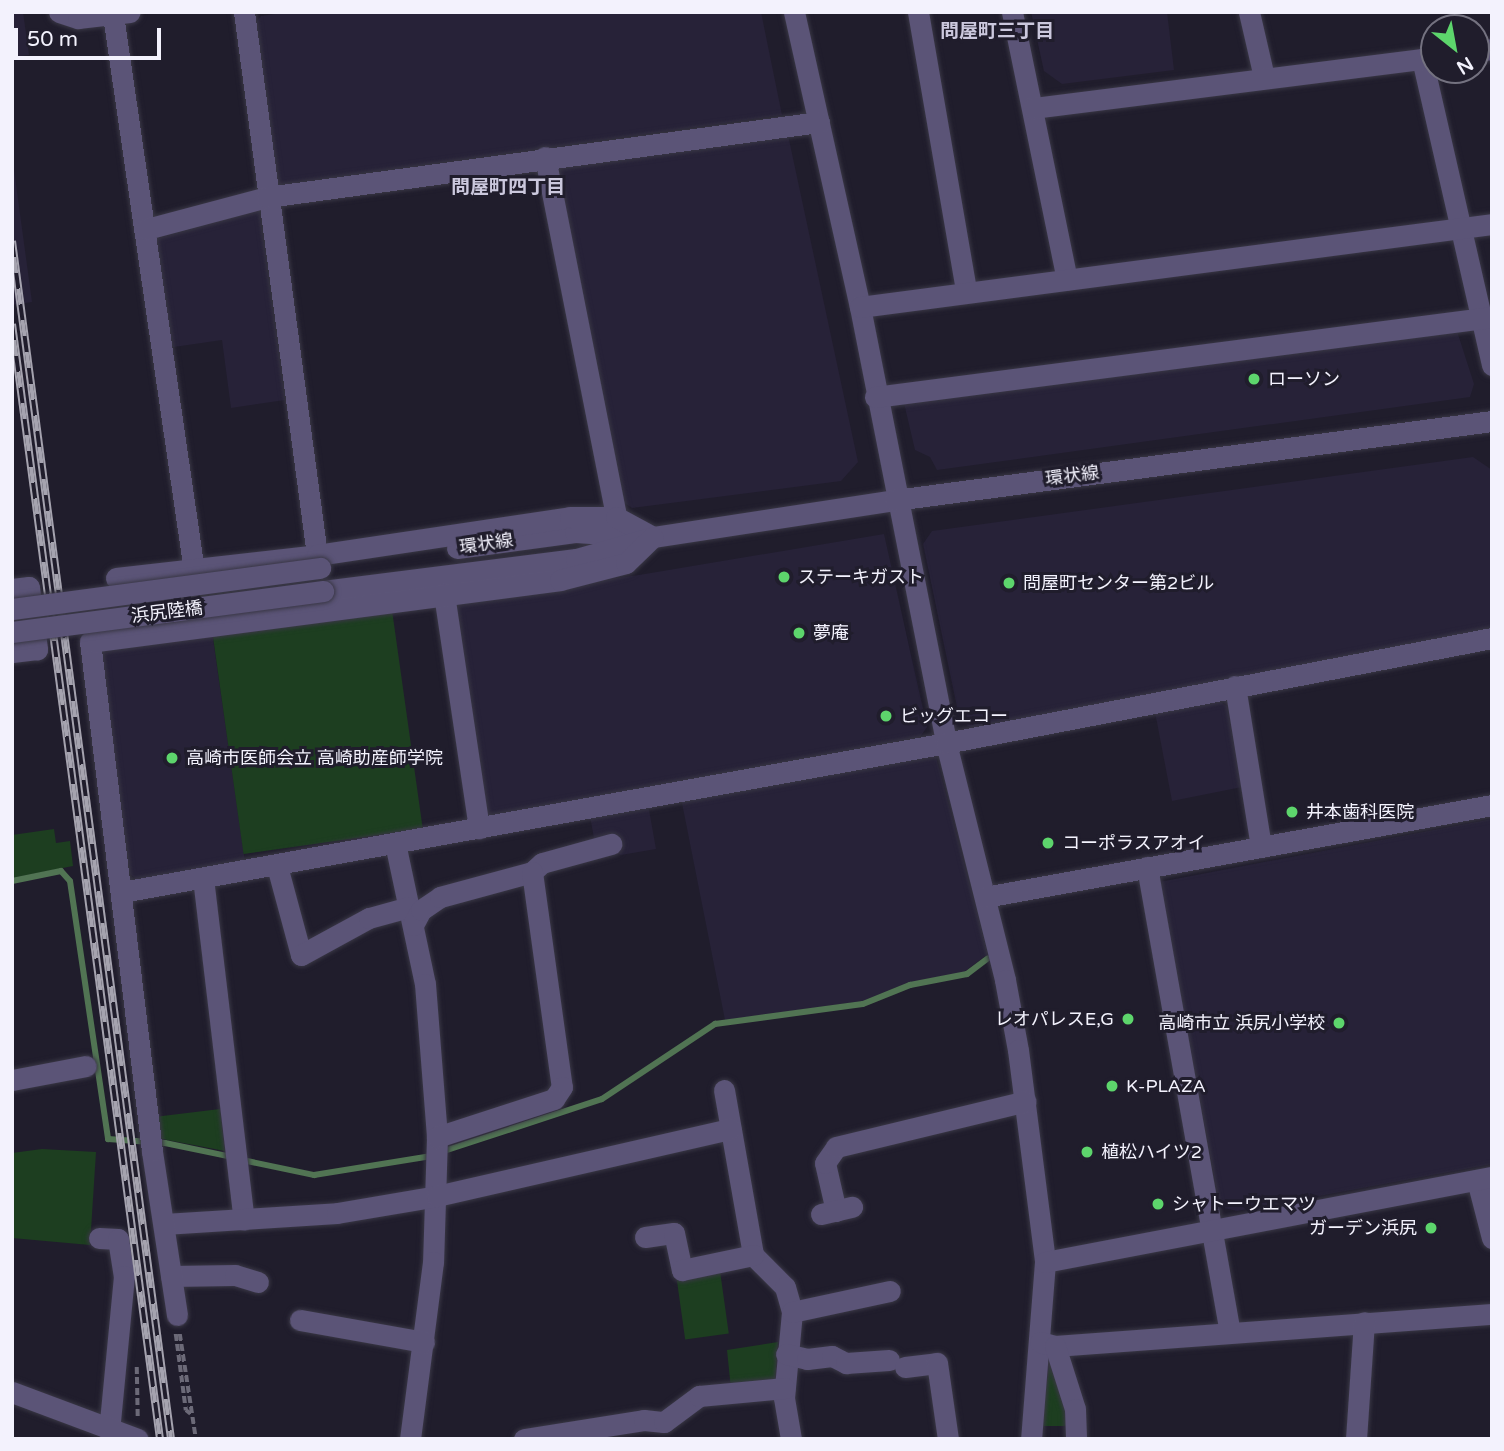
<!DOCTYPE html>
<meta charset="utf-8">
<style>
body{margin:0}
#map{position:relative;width:1504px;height:1451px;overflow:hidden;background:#201d2c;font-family:"Varela Round","Noto Sans JP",sans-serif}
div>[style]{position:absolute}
.built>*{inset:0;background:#272238}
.green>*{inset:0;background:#1d3e20;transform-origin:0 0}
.stream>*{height:6px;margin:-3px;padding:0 3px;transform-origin:3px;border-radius:3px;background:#517453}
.path>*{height:3.5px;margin-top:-1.75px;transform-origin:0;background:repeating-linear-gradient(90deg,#6c6a78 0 7px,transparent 0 10.5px)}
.roads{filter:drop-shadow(0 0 2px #393745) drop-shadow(0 0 2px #393745)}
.minor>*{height:21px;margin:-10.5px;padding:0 10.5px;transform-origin:10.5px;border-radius:10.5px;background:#5b5477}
.rail>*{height:8px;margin-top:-4px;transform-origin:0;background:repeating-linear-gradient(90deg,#201d2c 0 16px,#a5a3af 0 32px);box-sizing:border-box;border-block:2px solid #a5a3af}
.bridges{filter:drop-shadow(0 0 2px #393745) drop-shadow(0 0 2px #393745)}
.minor-bridge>*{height:21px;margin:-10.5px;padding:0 10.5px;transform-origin:10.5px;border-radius:10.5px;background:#5b5477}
.dots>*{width:19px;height:19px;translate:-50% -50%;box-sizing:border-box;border:4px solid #201d2c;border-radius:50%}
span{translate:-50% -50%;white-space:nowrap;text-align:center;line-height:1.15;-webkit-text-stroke:6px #201d2c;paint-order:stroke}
.poi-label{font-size:18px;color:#f3f2fd}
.left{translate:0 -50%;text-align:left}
.right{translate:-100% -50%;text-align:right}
.street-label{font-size:18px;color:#f3f2fd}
.neighbourhood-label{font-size:19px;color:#cbc8dd;font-weight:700}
.frame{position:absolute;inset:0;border:14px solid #f3f2fd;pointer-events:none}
.north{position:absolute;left:1420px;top:14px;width:70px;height:70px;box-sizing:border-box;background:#201d2c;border:2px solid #747280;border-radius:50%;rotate:149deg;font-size:19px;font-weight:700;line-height:28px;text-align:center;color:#f3f2fd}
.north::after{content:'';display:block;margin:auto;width:24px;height:32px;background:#5dd56c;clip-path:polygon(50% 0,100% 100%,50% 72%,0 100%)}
.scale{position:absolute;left:14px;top:28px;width:147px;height:32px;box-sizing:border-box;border:4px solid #f3f2fd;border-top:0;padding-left:9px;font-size:21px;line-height:24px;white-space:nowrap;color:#f3f2fd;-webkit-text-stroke:5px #201d2c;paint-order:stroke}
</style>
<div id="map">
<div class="built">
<i style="clip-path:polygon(12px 12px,23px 12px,29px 55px,12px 57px)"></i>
<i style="clip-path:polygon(288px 12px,761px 12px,782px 115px,281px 185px,273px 178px,254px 25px,261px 16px)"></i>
<i style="clip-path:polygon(1031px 12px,1167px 12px,1174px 70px,1062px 84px,1044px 71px)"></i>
<i style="clip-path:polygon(788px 135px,858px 462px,841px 481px,632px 508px,623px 502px,551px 178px,558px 168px)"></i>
<i style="clip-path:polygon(12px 155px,32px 302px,12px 305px)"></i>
<i style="clip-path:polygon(259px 209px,285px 400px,231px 408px,222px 340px,167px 348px,153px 240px)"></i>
<i style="clip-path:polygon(1457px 331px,1474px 384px,1470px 397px,937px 470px,930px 457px,915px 450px,904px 403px)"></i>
<i style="clip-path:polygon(1473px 457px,1492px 470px,1492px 630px,972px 728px,960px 721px,923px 544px,932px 531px)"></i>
<i style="clip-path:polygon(884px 534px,927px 727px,920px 737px,486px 817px,476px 730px,472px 729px,453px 606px,460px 599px,639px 575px)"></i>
<i style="clip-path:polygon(212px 632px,245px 862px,139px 881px,130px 874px,101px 654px,107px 646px)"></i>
<i style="clip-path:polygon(1217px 700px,1227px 706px,1242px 787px,1172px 801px,1155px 712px)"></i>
<i style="clip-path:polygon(935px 753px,988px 954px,964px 972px,907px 983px,863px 1001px,725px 1020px,681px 798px)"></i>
<i style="clip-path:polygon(648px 804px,656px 849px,621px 855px,595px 844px,590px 816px)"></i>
<i style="clip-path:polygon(1492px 819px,1492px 1164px,1237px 1211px,1220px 1207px,1159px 882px)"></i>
</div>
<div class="green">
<i style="left:392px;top:610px;width:221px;height:181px;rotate:82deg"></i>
<i style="clip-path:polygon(54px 829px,56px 843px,70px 841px,73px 866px,12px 878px,12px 835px)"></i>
<i style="clip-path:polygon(220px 1109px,225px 1151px,157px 1138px,154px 1117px)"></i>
<i style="clip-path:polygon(42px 1149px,96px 1152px,90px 1245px,12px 1238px,12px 1153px)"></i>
<i style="left:720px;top:1271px;width:63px;height:44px;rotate:82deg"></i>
<i style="clip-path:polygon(778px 1342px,775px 1384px,731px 1389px,727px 1350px)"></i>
<i style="clip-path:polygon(1050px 1358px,1072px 1426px,1041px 1426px)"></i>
</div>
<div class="stream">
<i style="left:12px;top:881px;width:50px;rotate:-11.5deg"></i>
<i style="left:61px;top:871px;width:13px;rotate:48deg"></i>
<i style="left:70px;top:881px;width:261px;rotate:81.6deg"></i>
<i style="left:108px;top:1139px;width:57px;rotate:4deg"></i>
<i style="left:165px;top:1143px;width:68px;rotate:11.8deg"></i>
<i style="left:441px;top:1152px;width:169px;rotate:-18.2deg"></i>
<i style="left:602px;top:1099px;width:136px;rotate:-33.6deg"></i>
<i style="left:715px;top:1024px;width:149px;rotate:-7.7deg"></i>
<i style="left:863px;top:1004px;width:51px;rotate:-22deg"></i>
<i style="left:910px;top:985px;width:58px;rotate:-10.9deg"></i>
<i style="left:967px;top:974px;width:26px;rotate:-37deg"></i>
<i style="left:242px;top:1160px;width:74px;rotate:11.8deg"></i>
<i style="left:314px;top:1175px;width:119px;rotate:-9.2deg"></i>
</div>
<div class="path">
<i style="left:176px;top:1334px;width:77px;rotate:82.5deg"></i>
<i style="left:186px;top:1410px;width:6px;rotate:39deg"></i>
<i style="left:180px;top:1334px;width:106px;rotate:81.3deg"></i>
<i style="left:137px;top:1367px;width:52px;rotate:88.9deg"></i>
</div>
<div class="roads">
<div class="minor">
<i style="left:59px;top:12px;width:20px;rotate:18deg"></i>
<i style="left:78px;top:18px;width:52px;rotate:-6.6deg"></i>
<i style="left:244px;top:12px;width:548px;rotate:82.34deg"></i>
<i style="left:794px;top:12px;width:302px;rotate:77.4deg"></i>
<i style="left:860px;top:307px;width:444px;rotate:78.8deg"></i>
<i style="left:946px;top:743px;width:244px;rotate:76deg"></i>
<i style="left:1005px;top:980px;width:71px;rotate:79.5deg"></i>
<i style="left:1018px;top:1050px;width:214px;rotate:82.7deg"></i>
<i style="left:1045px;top:1262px;width:178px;rotate:94.5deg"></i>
<i style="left:918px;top:12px;width:283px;rotate:80.2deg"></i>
<i style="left:1012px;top:12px;width:273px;rotate:78.4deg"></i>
<i style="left:1249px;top:12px;width:67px;rotate:77deg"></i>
<i style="left:113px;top:15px;width:562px;rotate:81.71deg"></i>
<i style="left:1476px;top:51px;width:16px;rotate:-7deg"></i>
<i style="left:1422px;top:59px;width:314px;rotate:77.1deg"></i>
<i style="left:1033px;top:108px;width:404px;rotate:-7.2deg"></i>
<i style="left:545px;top:157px;width:367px;rotate:78.8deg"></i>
<i style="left:147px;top:229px;width:124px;rotate:-14.9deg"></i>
<i style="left:267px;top:197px;width:557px;rotate:-7.74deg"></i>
<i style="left:860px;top:307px;width:637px;rotate:-7.48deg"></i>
<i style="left:875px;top:397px;width:622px;rotate:-7.39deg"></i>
<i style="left:457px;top:548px;width:119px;rotate:-7.7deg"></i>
<i style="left:575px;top:532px;width:62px;rotate:3.7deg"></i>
<i style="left:116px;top:578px;width:202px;rotate:-6.5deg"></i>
<i style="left:317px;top:555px;width:256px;rotate:-8.5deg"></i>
<i style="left:570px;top:517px;width:46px"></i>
<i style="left:616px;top:517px;width:42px;rotate:28.4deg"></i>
<i style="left:12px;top:589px;width:17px;rotate:-7deg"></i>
<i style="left:29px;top:587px;width:63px;rotate:82.6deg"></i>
<i style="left:37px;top:649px;width:25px;rotate:173deg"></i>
<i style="left:323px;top:591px;width:255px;rotate:-7.2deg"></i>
<i style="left:576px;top:559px;width:80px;rotate:-15.9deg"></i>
<i style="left:653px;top:537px;width:245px;rotate:-8.7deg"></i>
<i style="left:895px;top:500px;width:602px;rotate:-7.54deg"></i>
<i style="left:444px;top:594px;width:237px;rotate:81.5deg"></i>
<i style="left:1235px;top:686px;width:163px;rotate:80.8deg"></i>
<i style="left:395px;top:843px;width:144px;rotate:78deg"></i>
<i style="left:425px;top:984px;width:153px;rotate:85.5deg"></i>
<i style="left:437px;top:1137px;width:125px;rotate:91.8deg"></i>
<i style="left:433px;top:1262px;width:178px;rotate:97.4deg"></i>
<i style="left:277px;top:866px;width:92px;rotate:74.9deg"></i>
<i style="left:301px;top:955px;width:77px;rotate:-28.6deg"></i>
<i style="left:369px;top:918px;width:41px;rotate:-15.4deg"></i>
<i style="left:1147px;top:867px;width:472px;rotate:79.9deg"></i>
<i style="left:532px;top:872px;width:13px;rotate:-42deg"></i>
<i style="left:542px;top:863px;width:72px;rotate:-15.4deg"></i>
<i style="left:203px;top:878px;width:344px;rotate:83.2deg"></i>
<i style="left:122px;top:892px;width:837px;rotate:-10.25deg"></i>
<i style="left:946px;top:743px;width:556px;rotate:-10.89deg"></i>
<i style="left:985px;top:897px;width:515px;rotate:-10.28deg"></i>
<i style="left:413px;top:925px;width:17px;rotate:-62deg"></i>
<i style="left:421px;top:910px;width:23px;rotate:-34deg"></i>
<i style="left:440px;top:897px;width:95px;rotate:-15.2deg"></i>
<i style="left:532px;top:872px;width:217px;rotate:82.1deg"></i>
<i style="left:562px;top:1087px;width:14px;rotate:124deg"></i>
<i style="left:554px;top:1099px;width:123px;rotate:162deg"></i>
<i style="left:12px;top:1080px;width:75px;rotate:-10.7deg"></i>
<i style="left:724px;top:1090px;width:168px;rotate:80deg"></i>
<i style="left:753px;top:1255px;width:45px;rotate:45deg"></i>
<i style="left:785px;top:1287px;width:26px;rotate:74deg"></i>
<i style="left:792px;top:1312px;width:86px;rotate:95.3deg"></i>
<i style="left:784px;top:1398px;width:42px;rotate:80.3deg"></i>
<i style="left:1477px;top:1180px;width:60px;rotate:75.5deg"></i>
<i style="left:836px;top:1211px;width:49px;rotate:-102.9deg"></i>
<i style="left:825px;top:1163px;width:19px;rotate:-55deg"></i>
<i style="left:836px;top:1147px;width:195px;rotate:-13.6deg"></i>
<i style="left:821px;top:1214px;width:32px;rotate:-13deg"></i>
<i style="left:164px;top:1224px;width:173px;rotate:-3.6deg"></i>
<i style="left:337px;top:1213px;width:101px;rotate:-9.6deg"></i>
<i style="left:437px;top:1196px;width:301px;rotate:-12.9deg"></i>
<i style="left:645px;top:1237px;width:29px;rotate:-8deg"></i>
<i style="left:674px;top:1233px;width:38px;rotate:78deg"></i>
<i style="left:682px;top:1270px;width:73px;rotate:-11.9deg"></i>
<i style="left:99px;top:1238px;width:19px;rotate:3deg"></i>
<i style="left:118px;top:1239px;width:37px;rotate:81deg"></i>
<i style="left:124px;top:1276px;width:156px;rotate:95.5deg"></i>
<i style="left:1045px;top:1262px;width:455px;rotate:-10.8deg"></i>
<i style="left:171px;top:1276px;width:64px;rotate:-0.9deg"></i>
<i style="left:235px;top:1275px;width:24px;rotate:17deg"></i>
<i style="left:792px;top:1312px;width:100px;rotate:-12.1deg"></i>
<i style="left:177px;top:1315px;width:166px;rotate:-98.7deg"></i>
<i style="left:152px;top:1151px;width:513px;rotate:-96.94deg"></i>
<i style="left:90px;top:642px;width:474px;rotate:-7.5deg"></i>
<i style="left:560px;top:580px;width:68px;rotate:-14.4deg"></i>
<i style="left:626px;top:563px;width:37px;rotate:-44deg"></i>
<i style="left:300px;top:1320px;width:126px;rotate:10.1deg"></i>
<i style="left:1040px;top:1342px;width:16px;rotate:15deg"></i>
<i style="left:1055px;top:1346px;width:438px;rotate:-4.2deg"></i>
<i style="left:1055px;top:1346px;width:66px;rotate:72.4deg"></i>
<i style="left:1075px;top:1409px;width:30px;rotate:88deg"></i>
<i style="left:786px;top:1354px;width:22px;rotate:13deg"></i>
<i style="left:807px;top:1359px;width:25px;rotate:-7deg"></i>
<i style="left:832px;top:1356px;width:16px;rotate:27deg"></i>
<i style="left:846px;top:1363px;width:43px;rotate:-4deg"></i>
<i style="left:905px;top:1367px;width:32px;rotate:-7deg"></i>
<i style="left:937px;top:1363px;width:77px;rotate:81.8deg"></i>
<i style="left:12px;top:1392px;width:134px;rotate:20.5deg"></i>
<i style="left:524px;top:1439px;width:121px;rotate:-9deg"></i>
<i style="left:644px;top:1420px;width:20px;rotate:6deg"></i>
<i style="left:664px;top:1422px;width:44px;rotate:-36.6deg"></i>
<i style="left:699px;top:1396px;width:86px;rotate:-5.3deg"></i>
<i style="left:1356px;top:1439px;width:117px;rotate:-86.1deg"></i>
</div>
</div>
<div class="rail">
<i style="left:12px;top:241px;width:1209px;rotate:82.44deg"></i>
<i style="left:12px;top:324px;width:1125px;rotate:82.44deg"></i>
</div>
<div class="bridges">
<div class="minor-bridge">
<i style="left:12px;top:609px;width:311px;rotate:-7.6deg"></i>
<i style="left:12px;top:632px;width:314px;rotate:-7.5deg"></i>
</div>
</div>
<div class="dots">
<i style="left:1254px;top:379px;background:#5dd56c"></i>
<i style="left:784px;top:577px;background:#5dd56c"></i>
<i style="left:1009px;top:583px;background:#5dd56c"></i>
<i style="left:799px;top:633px;background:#5dd56c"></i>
<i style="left:886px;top:716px;background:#5dd56c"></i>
<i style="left:172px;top:758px;background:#5dd56c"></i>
<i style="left:1292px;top:812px;background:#5dd56c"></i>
<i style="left:1048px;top:843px;background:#5dd56c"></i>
<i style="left:1128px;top:1019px;background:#5dd56c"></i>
<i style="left:1339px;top:1023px;background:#5dd56c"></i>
<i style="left:1112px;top:1086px;background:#5dd56c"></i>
<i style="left:1087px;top:1152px;background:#5dd56c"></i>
<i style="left:1158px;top:1204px;background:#5dd56c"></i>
<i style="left:1431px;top:1228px;background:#5dd56c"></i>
</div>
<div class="poi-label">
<span class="left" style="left:1268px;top:379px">ローソン</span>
<span class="left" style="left:798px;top:577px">ステーキガスト</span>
<span class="left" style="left:1023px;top:583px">問屋町センター第2ビル</span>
<span class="left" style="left:813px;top:633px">夢庵</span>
<span class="left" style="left:900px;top:716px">ビッグエコー</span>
<span class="left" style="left:186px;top:758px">高崎市医師会立 高崎助産師学院</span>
<span class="left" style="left:1306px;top:812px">井本歯科医院</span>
<span class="left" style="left:1062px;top:843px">コーポラスアオイ</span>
<span class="right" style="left:1114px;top:1019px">レオパレスE,G</span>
<span class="right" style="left:1325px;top:1023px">高崎市立 浜尻小学校</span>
<span class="left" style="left:1126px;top:1086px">K-PLAZA</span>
<span class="left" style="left:1101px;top:1152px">植松ハイツ2</span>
<span class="left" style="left:1172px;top:1204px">シャトーウエマツ</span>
<span class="right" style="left:1417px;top:1228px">ガーデン浜尻</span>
</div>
<div class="street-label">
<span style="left:1072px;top:476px;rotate:-7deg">環状線</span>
<span style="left:486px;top:544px;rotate:-8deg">環状線</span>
<span style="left:167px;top:612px;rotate:-7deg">浜尻陸橋</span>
</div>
<div class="neighbourhood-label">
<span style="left:997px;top:32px">問屋町三丁目</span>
<span style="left:508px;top:188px">問屋町四丁目</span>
</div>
<div class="frame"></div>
<div class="north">N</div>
<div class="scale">50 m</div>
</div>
